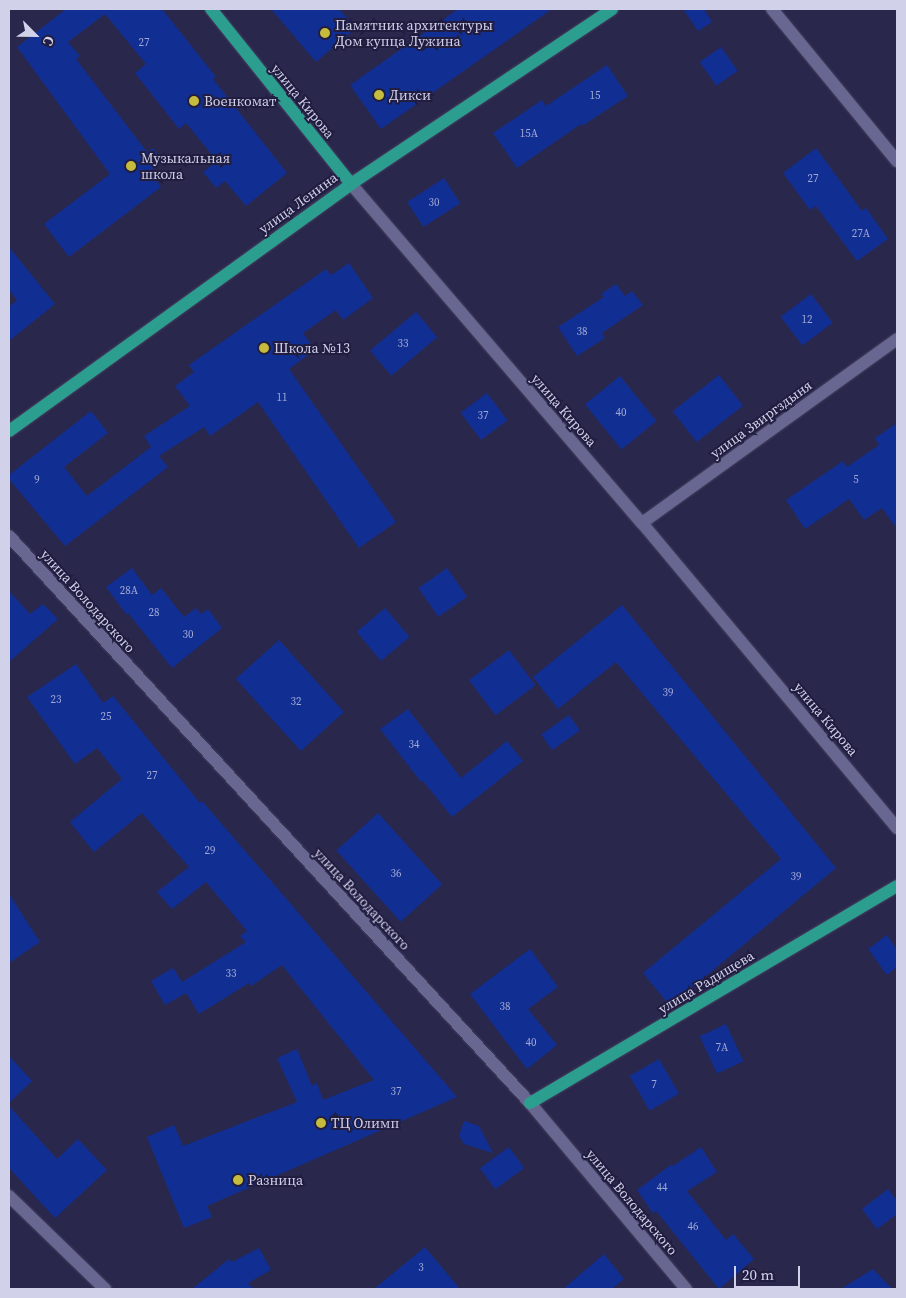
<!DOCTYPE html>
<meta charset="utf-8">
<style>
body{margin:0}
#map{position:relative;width:906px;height:1298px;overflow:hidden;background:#2a274c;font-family:"Source Serif 4",serif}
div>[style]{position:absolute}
.building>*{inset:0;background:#112f93;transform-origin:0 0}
.roads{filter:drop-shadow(0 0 1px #444160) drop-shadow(0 0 1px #444160)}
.minor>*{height:12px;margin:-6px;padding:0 6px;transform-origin:6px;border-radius:6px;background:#686791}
.major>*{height:12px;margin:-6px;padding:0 6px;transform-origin:6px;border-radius:6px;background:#2c9e8f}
.dots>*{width:14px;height:14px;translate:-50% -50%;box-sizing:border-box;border:2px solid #201d41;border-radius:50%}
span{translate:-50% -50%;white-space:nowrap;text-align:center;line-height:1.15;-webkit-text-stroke:4px #201d41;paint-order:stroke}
.number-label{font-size:11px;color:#a1a8d4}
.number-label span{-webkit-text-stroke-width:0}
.poi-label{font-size:14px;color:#d1d1e9}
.left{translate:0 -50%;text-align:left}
.street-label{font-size:14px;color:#d1d1e9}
.frame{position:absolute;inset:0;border:10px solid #d1d1e9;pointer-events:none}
.north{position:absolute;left:10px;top:10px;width:50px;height:50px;-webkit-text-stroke:4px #201d41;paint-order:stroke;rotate:113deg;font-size:14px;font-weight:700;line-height:20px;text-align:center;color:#d1d1e9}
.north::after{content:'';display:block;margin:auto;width:18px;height:22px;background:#d1d1e9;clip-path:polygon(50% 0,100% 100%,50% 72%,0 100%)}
.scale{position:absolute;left:734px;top:1266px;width:66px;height:22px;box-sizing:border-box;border:2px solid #d1d1e9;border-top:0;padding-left:6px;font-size:15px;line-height:18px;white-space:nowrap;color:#d1d1e9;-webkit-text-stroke:4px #201d41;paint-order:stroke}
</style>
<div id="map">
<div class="building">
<i style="clip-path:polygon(66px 9px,162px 9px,216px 77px,213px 79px,287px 173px,246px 206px,225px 181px,216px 188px,203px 172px,217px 161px,186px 123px,179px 129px,135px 73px,146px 64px,105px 14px,68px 42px,80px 56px,76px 59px,147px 152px,153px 148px,163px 161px,150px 171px,161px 187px,69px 257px,44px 224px,110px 174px,17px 47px)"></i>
<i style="clip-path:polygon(271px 9px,339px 9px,356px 28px,316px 62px)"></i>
<i style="clip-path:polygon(458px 9px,552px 9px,381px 129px,350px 85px)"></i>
<i style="clip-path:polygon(683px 9px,704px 9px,712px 22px,698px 31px)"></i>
<i style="left:721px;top:47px;width:29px;height:26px;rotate:55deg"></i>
<i style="clip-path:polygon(607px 65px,628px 96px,582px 126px,581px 124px,517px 168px,493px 133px,542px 100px,546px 106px)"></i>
<i style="clip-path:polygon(816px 148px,862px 211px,866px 208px,888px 239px,857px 261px,816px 206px,810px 210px,783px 173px)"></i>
<i style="left:444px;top:178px;width:30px;height:44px;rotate:57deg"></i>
<i style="clip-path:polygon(9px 247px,55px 304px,9px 341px,9px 307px,17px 300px,9px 290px)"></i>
<i style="clip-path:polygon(349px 263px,373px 298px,343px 320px,336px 310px,303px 333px,315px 350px,289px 369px,396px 522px,359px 548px,258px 402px,210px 436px,204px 427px,159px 456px,168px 467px,65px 546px,9px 479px,9px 475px,91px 411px,108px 433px,64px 467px,87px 496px,151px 447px,144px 436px,190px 406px,175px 386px,194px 372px,189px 365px,326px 269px,331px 275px)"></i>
<i style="clip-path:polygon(616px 284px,625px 296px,632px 291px,643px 305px,602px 333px,605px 338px,577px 356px,558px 327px,604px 297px,601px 294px)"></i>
<i style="left:811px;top:294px;width:36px;height:38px;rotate:53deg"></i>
<i style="left:416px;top:312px;width:33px;height:60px;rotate:50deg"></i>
<i style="left:719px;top:375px;width:39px;height:59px;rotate:52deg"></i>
<i style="left:620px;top:376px;width:58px;height:45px;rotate:51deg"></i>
<i style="left:487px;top:393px;width:34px;height:33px;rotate:53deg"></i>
<i style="clip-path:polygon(897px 423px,897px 529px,882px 508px,864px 520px,849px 499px,805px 529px,786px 500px,843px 461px,847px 467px,879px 445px,875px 438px)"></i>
<i style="clip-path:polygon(132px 568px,152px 595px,161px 588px,184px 617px,196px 608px,201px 614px,208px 609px,222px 628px,172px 668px,128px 613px,126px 614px,106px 587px)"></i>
<i style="left:447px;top:568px;width:35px;height:35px;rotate:55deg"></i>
<i style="clip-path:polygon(9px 591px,30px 614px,43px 604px,58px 619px,9px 662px)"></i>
<i style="clip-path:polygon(622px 605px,836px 868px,670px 1006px,643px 973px,781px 859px,616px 662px,558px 709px,533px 677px)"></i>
<i style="left:385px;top:608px;width:38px;height:37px;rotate:50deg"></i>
<i style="left:279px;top:640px;width:97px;height:58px;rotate:48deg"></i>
<i style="left:509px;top:650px;width:44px;height:50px;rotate:53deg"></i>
<i style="clip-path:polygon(76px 664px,103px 703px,113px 696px,200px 803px,202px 801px,457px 1097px,207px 1206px,212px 1217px,184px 1228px,147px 1137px,174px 1125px,183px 1146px,297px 1102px,277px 1058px,297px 1049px,312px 1086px,317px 1083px,323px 1100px,374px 1080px,282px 965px,251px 986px,249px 983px,199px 1014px,186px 993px,165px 1005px,151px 981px,173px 968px,182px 982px,246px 942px,240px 936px,247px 931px,206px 882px,172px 909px,157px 892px,189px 867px,142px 813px,94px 852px,70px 822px,122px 779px,97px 748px,75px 764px,27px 697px)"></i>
<i style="clip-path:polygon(408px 709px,461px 778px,507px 741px,523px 761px,452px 817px,423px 781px,421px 782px,380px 729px)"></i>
<i style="left:569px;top:715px;width:19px;height:34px;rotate:55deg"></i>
<i style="left:378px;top:813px;width:96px;height:56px;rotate:48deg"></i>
<i style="clip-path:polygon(9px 894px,40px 942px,9px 963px)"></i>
<i style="clip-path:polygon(887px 935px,897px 950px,897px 967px,887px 975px,868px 949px)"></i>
<i style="clip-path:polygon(530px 949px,558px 987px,528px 1009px,557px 1045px,527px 1069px,470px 994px)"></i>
<i style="left:726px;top:1024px;width:41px;height:29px;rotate:65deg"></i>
<i style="clip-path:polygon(9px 1056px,32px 1081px,9px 1103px)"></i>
<i style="left:659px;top:1059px;width:40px;height:34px;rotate:60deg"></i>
<i style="clip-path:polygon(9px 1106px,57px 1159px,78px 1139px,107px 1170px,55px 1218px,9px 1168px)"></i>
<i style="clip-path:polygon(464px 1121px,479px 1126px,493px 1153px,464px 1144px,459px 1136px)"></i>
<i style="left:509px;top:1147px;width:26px;height:36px;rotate:54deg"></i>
<i style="clip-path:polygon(701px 1147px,717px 1172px,687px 1191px,726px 1240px,733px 1234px,754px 1259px,719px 1289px,656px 1211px,653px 1213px,637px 1190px,672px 1164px,673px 1166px)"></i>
<i style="clip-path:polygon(888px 1189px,897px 1201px,897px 1214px,877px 1229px,862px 1209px)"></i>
<i style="clip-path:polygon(425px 1247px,460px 1289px,374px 1289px)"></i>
<i style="clip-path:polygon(259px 1248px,271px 1270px,248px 1283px,254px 1289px,192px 1289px,229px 1259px,232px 1262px)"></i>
<i style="clip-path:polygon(604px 1254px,624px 1279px,612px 1289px,563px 1289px)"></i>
<i style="clip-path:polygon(873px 1269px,892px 1289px,841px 1289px)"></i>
</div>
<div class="roads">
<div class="minor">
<i style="left:772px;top:9px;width:197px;rotate:50.6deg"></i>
<i style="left:351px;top:184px;width:447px;rotate:49.4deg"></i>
<i style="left:642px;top:523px;width:398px;rotate:50.1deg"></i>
<i style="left:642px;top:523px;width:314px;rotate:-35.8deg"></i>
<i style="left:9px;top:536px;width:770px;rotate:47.42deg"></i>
<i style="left:530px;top:1103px;width:243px;rotate:50deg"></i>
<i style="left:9px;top:1196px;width:134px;rotate:44.1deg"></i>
</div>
<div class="major">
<i style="left:211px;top:9px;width:224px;rotate:51.3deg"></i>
<i style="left:9px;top:431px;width:422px;rotate:-35.8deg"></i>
<i style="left:351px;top:184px;width:314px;rotate:-33.8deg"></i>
<i style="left:530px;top:1103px;width:426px;rotate:-30.6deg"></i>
</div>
</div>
<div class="dots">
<i style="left:325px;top:33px;background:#c5bc3d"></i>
<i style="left:379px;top:95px;background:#c5bc3d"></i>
<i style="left:194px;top:101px;background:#c5bc3d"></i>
<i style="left:131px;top:166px;background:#c5bc3d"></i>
<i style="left:264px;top:348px;background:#c5bc3d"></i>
<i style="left:321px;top:1123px;background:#c5bc3d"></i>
<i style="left:238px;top:1180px;background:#c5bc3d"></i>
</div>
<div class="number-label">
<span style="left:144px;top:43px">27</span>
<span style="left:595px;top:96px">15</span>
<span style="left:529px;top:134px">15А</span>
<span style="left:813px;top:179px">27</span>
<span style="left:434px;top:203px">30</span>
<span style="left:861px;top:234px">27А</span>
<span style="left:807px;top:320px">12</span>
<span style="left:582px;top:332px">38</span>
<span style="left:403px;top:344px">33</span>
<span style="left:282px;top:398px">11</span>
<span style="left:621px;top:413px">40</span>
<span style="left:483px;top:416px">37</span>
<span style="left:37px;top:480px">9</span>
<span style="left:856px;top:480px">5</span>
<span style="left:129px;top:591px">28А</span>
<span style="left:154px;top:613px">28</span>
<span style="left:188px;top:635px">30</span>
<span style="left:668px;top:693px">39</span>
<span style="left:56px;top:700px">23</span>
<span style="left:296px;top:702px">32</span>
<span style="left:106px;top:717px">25</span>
<span style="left:414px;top:745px">34</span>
<span style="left:152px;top:776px">27</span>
<span style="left:210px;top:851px">29</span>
<span style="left:396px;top:874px">36</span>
<span style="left:796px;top:877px">39</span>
<span style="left:231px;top:974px">33</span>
<span style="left:505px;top:1007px">38</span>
<span style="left:531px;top:1043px">40</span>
<span style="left:722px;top:1048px">7А</span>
<span style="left:654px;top:1085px">7</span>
<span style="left:396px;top:1092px">37</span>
<span style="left:662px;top:1188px">44</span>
<span style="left:693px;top:1227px">46</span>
<span style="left:421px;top:1268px">3</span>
</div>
<div class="poi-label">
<span class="left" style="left:335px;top:33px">Памятник архитектуры<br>Дом купца Лужина</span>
<span class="left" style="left:389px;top:95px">Дикси</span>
<span class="left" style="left:204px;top:101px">Военкомат</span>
<span class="left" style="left:141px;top:166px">Музыкальная<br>школа</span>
<span class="left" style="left:274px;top:348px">Школа №13</span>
<span class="left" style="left:331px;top:1123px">ТЦ Олимп</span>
<span class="left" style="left:248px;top:1180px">Разница</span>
</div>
<div class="street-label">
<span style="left:303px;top:101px;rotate:51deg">улица Кирова</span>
<span style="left:298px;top:203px;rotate:-36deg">улица Ленина</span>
<span style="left:564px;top:410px;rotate:49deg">улица Кирова</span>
<span style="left:761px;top:419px;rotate:-36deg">улица Звиргздыня</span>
<span style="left:88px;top:601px;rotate:48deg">улица Володарского</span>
<span style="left:826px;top:719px;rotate:50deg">улица Кирова</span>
<span style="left:362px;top:899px;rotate:47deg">улица Володарского</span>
<span style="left:706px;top:982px;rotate:-31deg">улица Радищева</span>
<span style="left:632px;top:1202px;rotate:50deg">улица Володарского</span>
</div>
<div class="frame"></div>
<div class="north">С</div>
<div class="scale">20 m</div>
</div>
